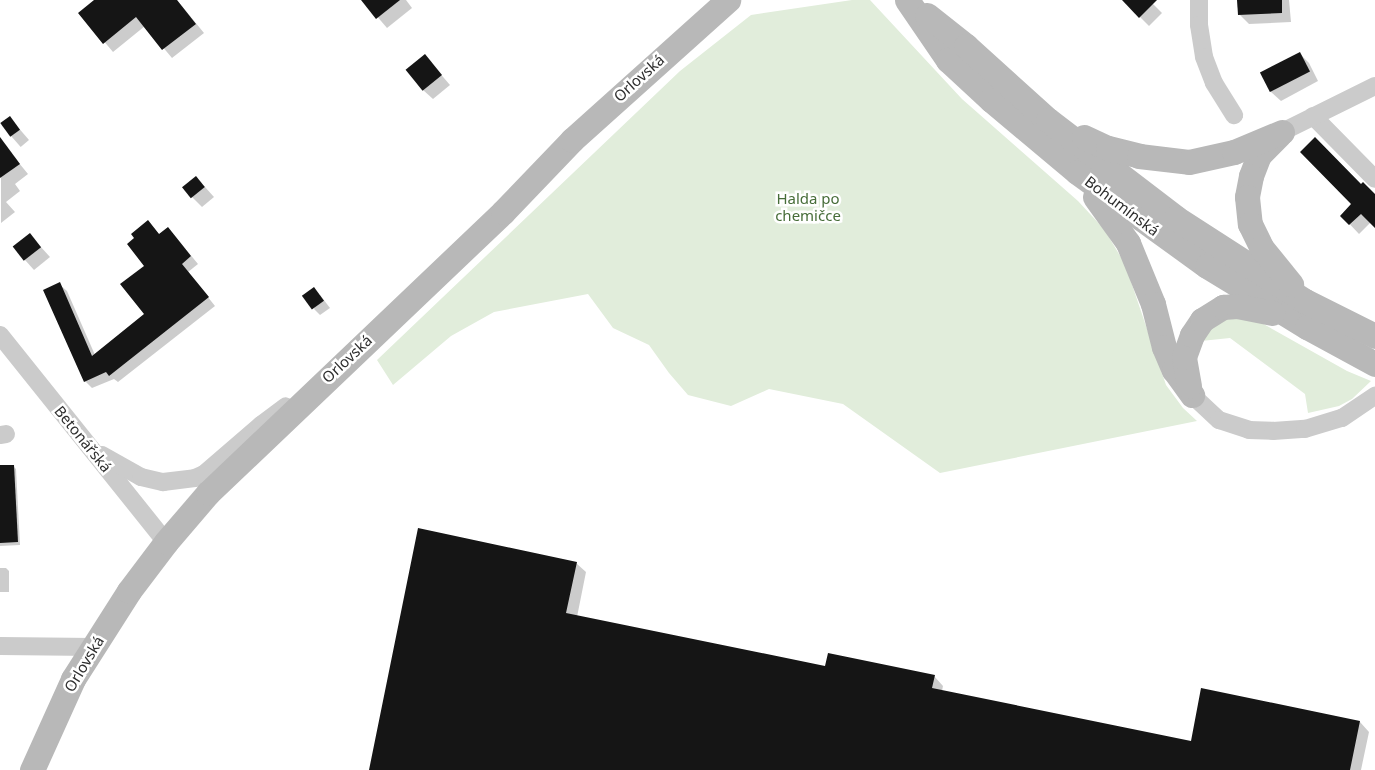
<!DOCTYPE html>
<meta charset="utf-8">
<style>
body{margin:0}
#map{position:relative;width:1375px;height:770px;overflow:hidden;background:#fff;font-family:"Noto Sans",sans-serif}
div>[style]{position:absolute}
.green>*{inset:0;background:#e1eddb}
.shadow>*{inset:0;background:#0003;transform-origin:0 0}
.building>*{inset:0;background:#151515;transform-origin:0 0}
.minor>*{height:18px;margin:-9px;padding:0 9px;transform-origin:9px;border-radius:9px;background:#cbcbcb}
.secondary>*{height:25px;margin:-12.5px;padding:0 12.5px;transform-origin:12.5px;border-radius:12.5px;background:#b8b8b8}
span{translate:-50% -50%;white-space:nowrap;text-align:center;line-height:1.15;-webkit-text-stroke:5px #fff;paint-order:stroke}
.street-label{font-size:15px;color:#2e2e2e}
.park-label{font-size:15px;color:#476d39}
</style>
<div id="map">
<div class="green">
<i style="clip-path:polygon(852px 0,870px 0,962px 99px,1078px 201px,1104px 229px,1125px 264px,1166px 385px,1183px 408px,1197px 421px,940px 473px,843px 404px,769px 389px,731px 406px,688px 395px,669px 373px,649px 345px,613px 328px,588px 294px,494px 312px,451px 336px,393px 385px,377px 360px,680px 71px,751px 15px)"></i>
<i style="clip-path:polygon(1234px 318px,1260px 322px,1347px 371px,1371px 381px,1352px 399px,1339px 406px,1308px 413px,1305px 394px,1230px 338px,1201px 341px,1210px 328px,1219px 321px)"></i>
</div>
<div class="shadow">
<i style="clip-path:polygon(96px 0,177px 0,204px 33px,172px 58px,145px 26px,113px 52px,80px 13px)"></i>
<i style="clip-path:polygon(363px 0,406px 0,412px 8px,387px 28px)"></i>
<i style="clip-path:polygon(1123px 0,1149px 0,1162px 13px,1149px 26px)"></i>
<i style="clip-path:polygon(1238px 0,1289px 0,1291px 22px,1249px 24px,1239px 14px)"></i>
<i style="clip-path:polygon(1299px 53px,1309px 63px,1318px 81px,1281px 101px,1271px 92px,1262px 73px)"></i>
<i style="clip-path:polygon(425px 56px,450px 85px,433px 99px,423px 90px)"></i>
<i style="left:10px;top:118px;width:29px;height:11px;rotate:49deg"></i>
<i style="clip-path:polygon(1px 141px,28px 174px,15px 184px,20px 191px,6px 202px,15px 212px,1px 223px)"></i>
<i style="clip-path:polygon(196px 177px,214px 197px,202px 207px,192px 197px)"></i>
<i style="clip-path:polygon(1375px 200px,1375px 227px,1371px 222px,1359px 234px,1342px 216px)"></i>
<i style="clip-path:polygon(148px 222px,160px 235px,175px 236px,198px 264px,188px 272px,215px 306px,118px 382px,114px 379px,92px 388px,85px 381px,59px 284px,67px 291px,95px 355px,146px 315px)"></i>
<i style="clip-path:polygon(30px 235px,50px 257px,34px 270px,25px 260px)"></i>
<i style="clip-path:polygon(320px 295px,330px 308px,320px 315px,314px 309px)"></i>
<i style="clip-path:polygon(13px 466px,16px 469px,20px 545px,0 546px,0 467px)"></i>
<i style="clip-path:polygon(576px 563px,586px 572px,577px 617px,826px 668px,934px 676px,943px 686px,942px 691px,1192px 742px,1360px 722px,1369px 732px,1361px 770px,370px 770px)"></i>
<i style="clip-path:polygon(0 568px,6px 568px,9px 571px,9px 592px,0 592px)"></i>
</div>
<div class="building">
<i style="clip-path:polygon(94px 0,177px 0,196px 24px,162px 50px,136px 17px,103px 44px,78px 13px)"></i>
<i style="clip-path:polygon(361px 0,400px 0,376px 19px)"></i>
<i style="clip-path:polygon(1122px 0,1157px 0,1139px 18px)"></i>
<i style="clip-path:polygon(1237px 0,1282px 0,1282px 13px,1238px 15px)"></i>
<i style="left:1300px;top:52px;width:22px;height:45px;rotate:63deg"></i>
<i style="left:425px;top:54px;width:27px;height:25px;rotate:51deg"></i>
<i style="left:10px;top:116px;width:17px;height:12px;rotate:54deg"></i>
<i style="clip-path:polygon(0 137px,20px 164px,0 178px)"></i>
<i style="clip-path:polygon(1315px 137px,1361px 184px,1363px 182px,1375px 194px,1375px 228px,1361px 214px,1349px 225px,1340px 216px,1351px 204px,1300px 152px)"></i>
<i style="left:196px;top:176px;width:14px;height:18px;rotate:51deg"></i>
<i style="clip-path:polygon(148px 220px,159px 234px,168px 227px,191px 256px,182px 264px,209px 297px,109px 376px,106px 372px,84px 382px,43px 290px,60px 282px,92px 356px,144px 314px,120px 284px,144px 266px,127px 244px,134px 238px,131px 234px)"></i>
<i style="left:30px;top:233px;width:18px;height:22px;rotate:52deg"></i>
<i style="left:314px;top:287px;width:17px;height:15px;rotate:54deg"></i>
<i style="clip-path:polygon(0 465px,14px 465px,18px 542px,0 543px)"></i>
<i style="clip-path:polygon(418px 528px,577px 562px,566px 613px,825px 666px,828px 653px,935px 675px,932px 688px,1191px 741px,1201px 688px,1360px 721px,1350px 770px,369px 770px)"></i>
</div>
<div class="minor">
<i style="left:1199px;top:0;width:25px;rotate:90deg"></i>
<i style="left:1199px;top:25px;width:32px;rotate:81deg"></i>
<i style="left:1204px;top:57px;width:28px;rotate:69deg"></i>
<i style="left:1214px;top:83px;width:38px;rotate:58deg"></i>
<i style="left:1313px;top:116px;width:88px;rotate:45.5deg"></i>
<i style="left:1282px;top:132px;width:104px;rotate:-26.3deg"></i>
<i style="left:0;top:335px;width:265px;rotate:51.3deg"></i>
<i style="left:1192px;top:395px;width:37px;rotate:43deg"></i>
<i style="left:1219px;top:420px;width:32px;rotate:18deg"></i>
<i style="left:1249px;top:430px;width:24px;rotate:2deg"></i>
<i style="left:1273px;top:431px;width:32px;rotate:-4deg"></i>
<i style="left:1305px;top:429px;width:39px;rotate:-17deg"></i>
<i style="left:1342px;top:418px;width:40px;rotate:-34deg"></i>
<i style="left:0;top:435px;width:6px;rotate:-9deg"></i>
<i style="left:102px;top:455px;width:45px;rotate:29.4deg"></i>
<i style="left:141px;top:477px;width:23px;rotate:13deg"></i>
<i style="left:163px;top:482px;width:32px;rotate:-7deg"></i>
<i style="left:195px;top:478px;width:10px;rotate:-24deg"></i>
<i style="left:204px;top:474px;width:75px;rotate:-40.7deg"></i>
<i style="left:261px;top:425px;width:31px;rotate:-37deg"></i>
<i style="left:0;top:646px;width:94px;rotate:0.6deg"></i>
</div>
<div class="secondary">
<i style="left:907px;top:0;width:73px;rotate:55.7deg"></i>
<i style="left:948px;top:60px;width:59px;rotate:42.9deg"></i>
<i style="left:991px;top:100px;width:112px;rotate:39.9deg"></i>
<i style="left:1077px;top:172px;width:160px;rotate:35.9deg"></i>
<i style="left:1207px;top:266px;width:117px;rotate:31.4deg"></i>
<i style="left:1307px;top:327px;width:77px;rotate:28.6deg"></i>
<i style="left:927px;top:15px;width:50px;rotate:38.5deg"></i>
<i style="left:966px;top:46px;width:110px;rotate:42.1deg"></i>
<i style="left:1048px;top:120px;width:161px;rotate:37.4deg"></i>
<i style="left:1176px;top:218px;width:153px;rotate:32.8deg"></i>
<i style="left:1305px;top:301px;width:78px;rotate:26.6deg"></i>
<i style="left:1279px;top:135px;width:28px;rotate:135deg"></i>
<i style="left:1259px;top:155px;width:22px;rotate:111deg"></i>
<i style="left:1251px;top:176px;width:21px;rotate:101deg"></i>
<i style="left:1247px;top:197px;width:27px;rotate:84deg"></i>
<i style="left:1250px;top:224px;width:25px;rotate:64deg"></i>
<i style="left:1261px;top:247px;width:48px;rotate:51deg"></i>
<i style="left:1084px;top:137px;width:26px;rotate:25deg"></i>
<i style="left:1108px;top:148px;width:32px;rotate:14deg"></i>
<i style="left:1139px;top:156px;width:50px;rotate:6.8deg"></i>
<i style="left:1189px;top:162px;width:46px;rotate:-12.5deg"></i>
<i style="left:1234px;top:152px;width:52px;rotate:-22.6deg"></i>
<i style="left:1095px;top:197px;width:57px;rotate:54.3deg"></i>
<i style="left:1128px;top:243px;width:66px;rotate:67.7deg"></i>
<i style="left:1153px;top:304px;width:44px;rotate:75.7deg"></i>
<i style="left:1164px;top:347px;width:25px;rotate:67deg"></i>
<i style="left:1174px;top:370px;width:31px;rotate:54deg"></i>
<i style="left:1189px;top:386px;width:29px;rotate:-100deg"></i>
<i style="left:1184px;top:357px;width:23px;rotate:-70deg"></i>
<i style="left:1192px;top:335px;width:18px;rotate:-56deg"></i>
<i style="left:1202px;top:320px;width:25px;rotate:-32deg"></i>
<i style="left:1223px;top:307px;width:14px;rotate:-4deg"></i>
<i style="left:1237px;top:306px;width:36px;rotate:11deg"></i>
<i style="left:32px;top:770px;width:100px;rotate:-65.7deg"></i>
<i style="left:73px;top:679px;width:104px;rotate:-57.5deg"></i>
<i style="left:129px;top:591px;width:61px;rotate:-52.9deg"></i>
<i style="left:166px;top:542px;width:65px;rotate:-49.4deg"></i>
<i style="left:208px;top:493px;width:407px;rotate:-43.6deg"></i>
<i style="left:503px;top:212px;width:100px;rotate:-46.2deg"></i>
<i style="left:572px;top:140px;width:210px;rotate:-41.9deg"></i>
</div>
<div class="street-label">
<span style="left:639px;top:78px;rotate:-42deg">Orlovská</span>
<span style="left:1122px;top:206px;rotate:37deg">Bohumínská</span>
<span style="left:347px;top:359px;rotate:-43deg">Orlovská</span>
<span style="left:83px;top:439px;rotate:51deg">Betonářská</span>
<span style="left:84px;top:664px;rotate:-59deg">Orlovská</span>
</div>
<div class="park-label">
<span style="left:808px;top:207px">Halda po<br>chemičce</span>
</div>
</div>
